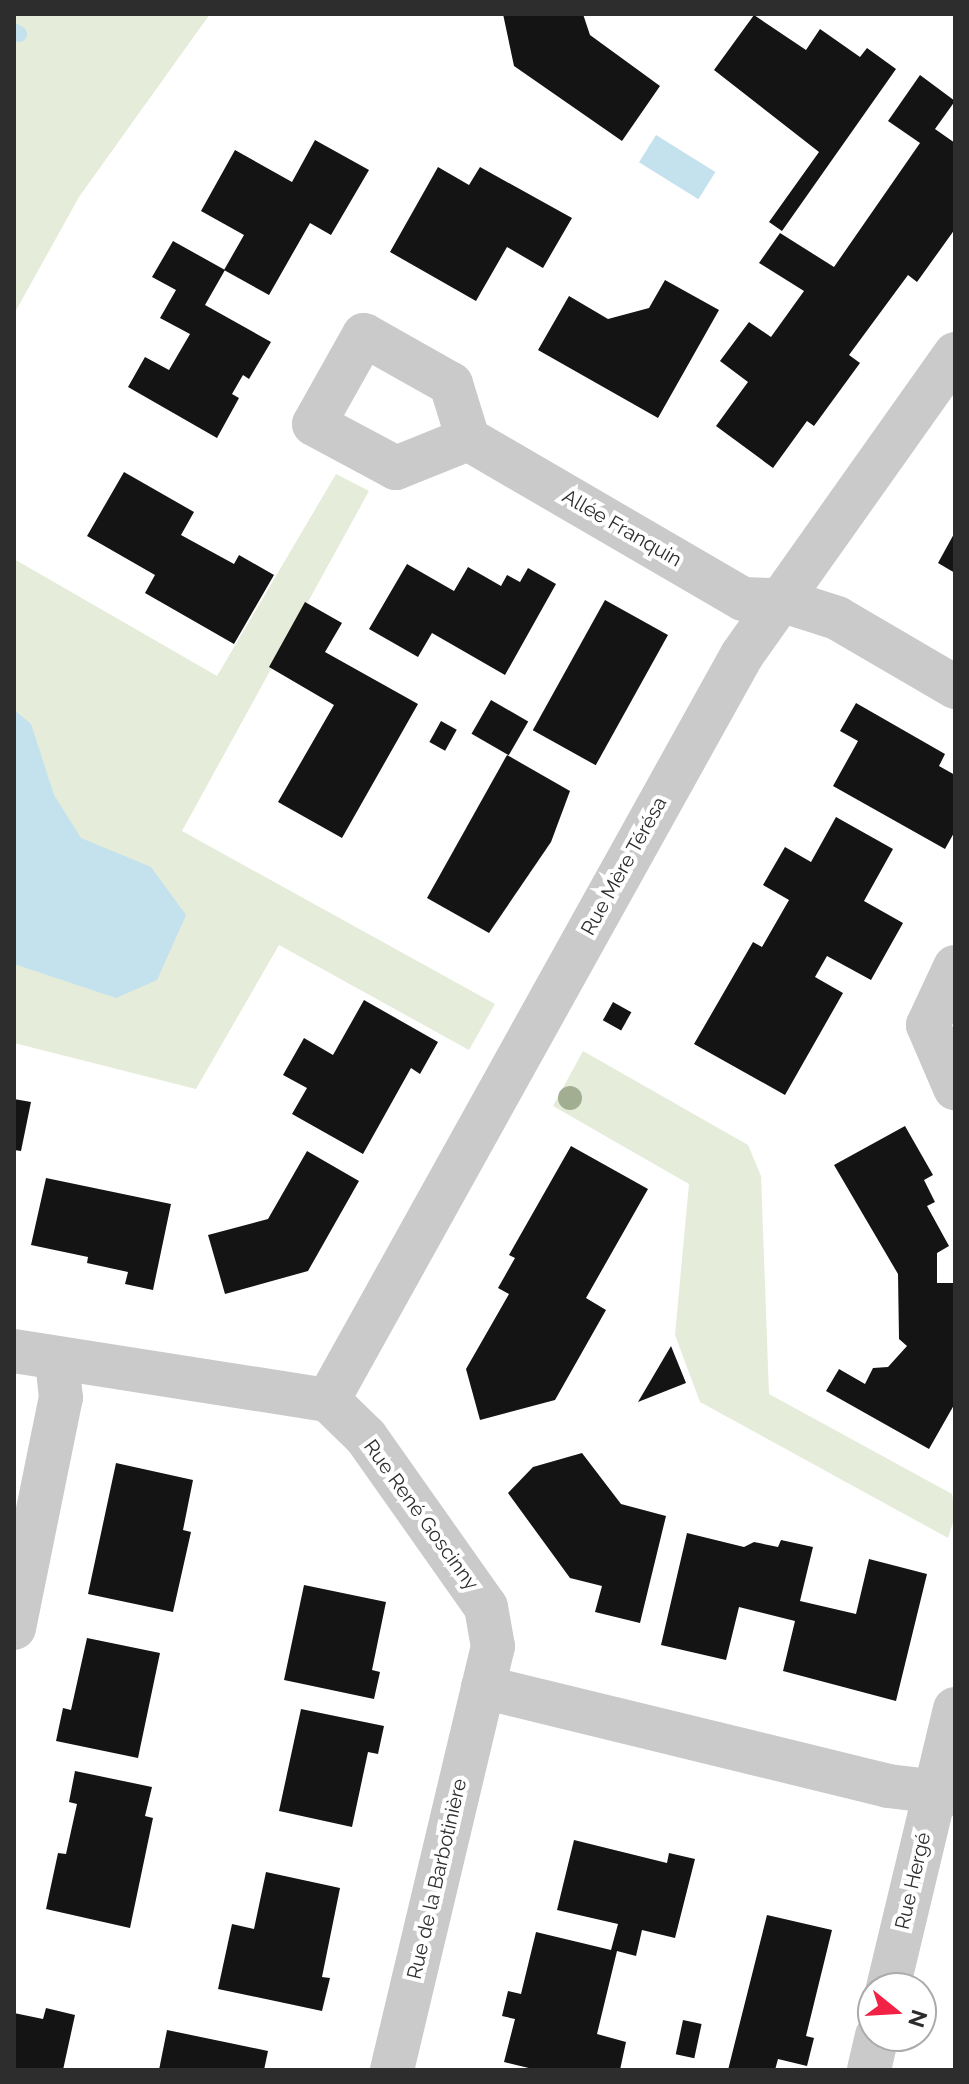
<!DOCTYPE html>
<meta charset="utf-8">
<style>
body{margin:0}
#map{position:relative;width:969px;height:2084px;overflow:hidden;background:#fff;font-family:Raleway,sans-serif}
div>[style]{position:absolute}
.green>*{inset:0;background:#e5ecd9}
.water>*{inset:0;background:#c4e1ee;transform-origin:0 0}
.stream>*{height:16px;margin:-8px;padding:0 8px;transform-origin:8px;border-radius:8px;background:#c4e1ee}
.building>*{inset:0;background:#141414;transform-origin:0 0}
.minor>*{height:44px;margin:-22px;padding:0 22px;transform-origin:22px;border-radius:22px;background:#cacaca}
.trees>*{width:24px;height:24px;margin:-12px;border-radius:50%;background:#a2ae92}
span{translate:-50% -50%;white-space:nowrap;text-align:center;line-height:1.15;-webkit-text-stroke:8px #fff;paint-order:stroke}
.street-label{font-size:20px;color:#2d2d2d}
.frame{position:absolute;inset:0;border:16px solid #2d2d2d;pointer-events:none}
.north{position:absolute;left:857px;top:1972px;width:80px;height:80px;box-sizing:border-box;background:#fff;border:2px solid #ababab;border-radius:50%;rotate:108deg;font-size:22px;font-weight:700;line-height:32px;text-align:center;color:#2d2d2d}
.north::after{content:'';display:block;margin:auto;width:28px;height:36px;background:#f22246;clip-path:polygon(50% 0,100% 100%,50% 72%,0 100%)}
</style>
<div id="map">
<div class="green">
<i style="clip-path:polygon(14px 14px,210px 14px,79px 197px,14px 314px)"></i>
<i style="clip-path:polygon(336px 474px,369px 491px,182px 831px,495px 1004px,469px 1050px,279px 945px,196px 1089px,14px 1043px,14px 559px,217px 676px)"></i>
<i style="clip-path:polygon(583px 1051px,748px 1145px,761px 1176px,769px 1394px,952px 1494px,955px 1516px,948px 1538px,700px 1402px,675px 1335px,689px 1184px,553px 1106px)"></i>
</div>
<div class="water">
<i style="left:656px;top:135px;width:70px;height:32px;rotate:32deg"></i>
<i style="clip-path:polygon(14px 710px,31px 724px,54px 795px,81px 838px,151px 867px,186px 915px,157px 980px,116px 998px,14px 964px)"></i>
</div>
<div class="stream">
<i style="left:14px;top:31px;width:6px;rotate:31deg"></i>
</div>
<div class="building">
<i style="clip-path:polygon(503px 14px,583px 14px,590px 35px,660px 86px,622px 141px,514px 66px)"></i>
<i style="clip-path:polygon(754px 15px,806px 50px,820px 29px,860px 57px,867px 48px,896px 69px,782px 231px,769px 222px,819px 152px,714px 70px)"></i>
<i style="clip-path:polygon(920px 75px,955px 101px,935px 129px,955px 143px,955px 229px,917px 282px,908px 275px,849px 355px,860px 363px,814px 426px,807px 421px,773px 468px,716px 426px,748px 382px,720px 361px,749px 322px,771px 337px,804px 291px,759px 263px,780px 233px,834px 267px,920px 143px,888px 121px)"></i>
<i style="clip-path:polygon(315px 140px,369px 170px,331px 235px,310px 223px,269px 295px,224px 270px,244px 235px,201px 211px,235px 150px,292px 182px)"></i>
<i style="clip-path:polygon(438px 167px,469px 185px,480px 167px,572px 218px,543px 268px,507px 247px,476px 301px,390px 252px)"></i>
<i style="clip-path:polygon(173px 241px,225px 270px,205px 305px,271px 342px,249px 379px,243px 375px,232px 394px,239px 398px,217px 438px,128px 387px,145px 357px,169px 370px,190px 334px,160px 318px,176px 290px,152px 277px)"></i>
<i style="clip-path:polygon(665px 280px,719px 310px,658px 418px,538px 350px,569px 296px,608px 319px,649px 308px)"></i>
<i style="clip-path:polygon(124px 472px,194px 512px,181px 535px,234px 564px,239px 555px,274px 575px,234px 644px,145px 593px,155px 575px,87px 536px)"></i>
<i style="clip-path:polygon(955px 532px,955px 573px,938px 563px)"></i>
<i style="clip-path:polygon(407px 564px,454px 591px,468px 567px,501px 586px,507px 575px,520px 582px,528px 568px,556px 584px,505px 675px,432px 633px,418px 657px,369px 629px)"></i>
<i style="left:605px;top:600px;width:72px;height:149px;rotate:29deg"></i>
<i style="clip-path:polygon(305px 602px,342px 623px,325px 652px,418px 704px,342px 838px,278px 802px,334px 705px,269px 667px)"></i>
<i style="left:491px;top:700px;width:43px;height:39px;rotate:30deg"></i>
<i style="clip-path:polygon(856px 703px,945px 754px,939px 766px,955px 775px,955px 831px,945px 849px,833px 786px,858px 741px,840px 731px)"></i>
<i style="left:441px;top:721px;width:18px;height:24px;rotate:29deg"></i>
<i style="clip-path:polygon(507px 755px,570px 791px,551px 842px,489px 933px,427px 898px)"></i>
<i style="clip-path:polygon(836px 817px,893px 849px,864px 901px,903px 923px,871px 980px,827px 956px,815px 977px,843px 993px,785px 1095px,694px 1044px,753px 942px,762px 947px,789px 900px,763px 885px,785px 847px,811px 862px)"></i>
<i style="clip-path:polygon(364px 1000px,438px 1042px,420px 1074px,411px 1068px,363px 1154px,292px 1114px,307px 1088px,283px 1075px,304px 1038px,333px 1055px)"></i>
<i style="left:613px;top:1002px;width:21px;height:21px;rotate:29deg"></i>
<i style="clip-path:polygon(14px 1099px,31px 1102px,21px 1151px,14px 1150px)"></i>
<i style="clip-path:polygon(905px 1126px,933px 1175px,924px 1180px,935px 1202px,927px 1206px,949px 1246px,937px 1253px,937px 1283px,955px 1283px,954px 1405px,929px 1449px,826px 1391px,839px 1369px,865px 1384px,873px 1368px,888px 1367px,907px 1346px,899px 1339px,898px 1274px,834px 1165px)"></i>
<i style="clip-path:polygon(571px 1146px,648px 1189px,586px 1298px,606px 1310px,555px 1400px,480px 1420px,466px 1369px,509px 1294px,498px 1288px,515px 1258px,509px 1255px)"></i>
<i style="clip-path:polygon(307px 1151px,359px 1181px,308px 1271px,225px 1294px,208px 1235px,268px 1219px)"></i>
<i style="clip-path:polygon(46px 1178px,171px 1204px,153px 1290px,125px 1284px,128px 1272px,87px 1263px,88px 1257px,31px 1245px)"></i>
<i style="clip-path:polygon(671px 1346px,686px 1383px,638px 1402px)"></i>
<i style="clip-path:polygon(582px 1453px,621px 1504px,666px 1516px,640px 1623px,595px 1612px,602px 1586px,570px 1578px,508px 1493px,533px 1467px)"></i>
<i style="clip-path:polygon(116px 1463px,193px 1480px,183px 1530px,191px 1532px,173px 1612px,88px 1594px)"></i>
<i style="clip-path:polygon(687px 1533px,744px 1547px,754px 1542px,778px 1547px,781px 1540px,813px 1547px,800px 1601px,856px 1614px,869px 1559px,927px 1574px,896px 1701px,783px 1671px,795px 1621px,739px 1607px,726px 1660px,661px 1645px)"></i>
<i style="clip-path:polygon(304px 1585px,386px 1602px,372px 1670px,380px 1672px,374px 1699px,284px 1680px)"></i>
<i style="clip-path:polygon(87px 1638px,160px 1653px,138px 1758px,56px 1741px,63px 1708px,71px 1710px)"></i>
<i style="clip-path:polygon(301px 1709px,384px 1726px,378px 1754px,368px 1752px,352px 1827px,279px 1811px)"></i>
<i style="clip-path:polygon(75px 1771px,152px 1787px,145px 1816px,153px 1818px,130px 1928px,46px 1909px,58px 1853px,66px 1854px,77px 1804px,69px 1802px)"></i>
<i style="clip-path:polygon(574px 1840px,667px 1863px,669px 1853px,695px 1859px,675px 1938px,642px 1930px,636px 1956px,617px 1951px,597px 2034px,626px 2042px,620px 2070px,537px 2070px,504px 2062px,515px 2019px,502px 2016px,508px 1991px,521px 1994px,536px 1932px,611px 1950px,618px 1924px,557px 1910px)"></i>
<i style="clip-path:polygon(266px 1872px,340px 1888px,322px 1977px,330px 1978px,322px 2011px,218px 1989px,232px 1924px,254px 1929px)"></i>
<i style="clip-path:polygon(767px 1915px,832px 1930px,806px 2036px,814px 2038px,807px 2066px,778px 2059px,775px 2070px,728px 2070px)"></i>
<i style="clip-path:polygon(46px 2008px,75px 2015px,63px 2070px,14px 2070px,14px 2013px,43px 2019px)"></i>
<i style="left:683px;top:2020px;width:19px;height:35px;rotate:12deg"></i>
<i style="clip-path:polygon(167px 2030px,268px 2051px,264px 2070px,159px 2070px)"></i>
</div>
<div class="minor">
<i style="left:468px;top:439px;width:78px;rotate:158.1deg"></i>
<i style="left:396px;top:468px;width:93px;rotate:-151.8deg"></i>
<i style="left:314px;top:424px;width:102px;rotate:-60.7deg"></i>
<i style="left:364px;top:335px;width:100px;rotate:29.4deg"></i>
<i style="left:451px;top:384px;width:58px;rotate:72.8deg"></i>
<i style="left:468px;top:439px;width:318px;rotate:30.2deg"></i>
<i style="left:743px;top:599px;width:38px;rotate:2deg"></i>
<i style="left:781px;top:600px;width:59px;rotate:17.8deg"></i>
<i style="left:837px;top:618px;width:137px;rotate:30.3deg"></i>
<i style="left:955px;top:967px;width:64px;rotate:115deg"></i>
<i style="left:928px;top:1025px;width:69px;rotate:66.8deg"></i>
<i style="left:14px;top:1351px;width:318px;rotate:8.9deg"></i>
<i style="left:328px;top:1400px;width:53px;rotate:44.2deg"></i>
<i style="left:366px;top:1437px;width:208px;rotate:54.8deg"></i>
<i style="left:486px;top:1607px;width:40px;rotate:80deg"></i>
<i style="left:493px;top:1646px;width:436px;rotate:103.4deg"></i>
<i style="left:328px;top:1400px;width:852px;rotate:-60.94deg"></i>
<i style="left:742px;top:655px;width:369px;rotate:-54.7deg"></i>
<i style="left:14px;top:1628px;width:235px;rotate:-78.5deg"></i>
<i style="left:61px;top:1398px;width:37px;rotate:-96deg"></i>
<i style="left:483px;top:1687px;width:417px;rotate:13.7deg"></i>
<i style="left:888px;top:1786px;width:67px;rotate:6.8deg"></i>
<i style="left:888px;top:1988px;width:287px;rotate:-76.5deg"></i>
<i style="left:869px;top:2070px;width:35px;rotate:-77deg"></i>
</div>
<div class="trees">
<i style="left:570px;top:1098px"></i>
</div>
<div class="street-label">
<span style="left:622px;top:528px;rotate:30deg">Allée Franquin</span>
<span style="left:624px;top:866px;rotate:-61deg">Rue Mère Térésa</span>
<span style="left:421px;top:1515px;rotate:54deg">Rue René Goscinny</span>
<span style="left:437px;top:1879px;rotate:-77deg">Rue de la Barbotinière</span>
<span style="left:913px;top:1881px;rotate:-77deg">Rue Hergé</span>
</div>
<div class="frame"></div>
<div class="north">N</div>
</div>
